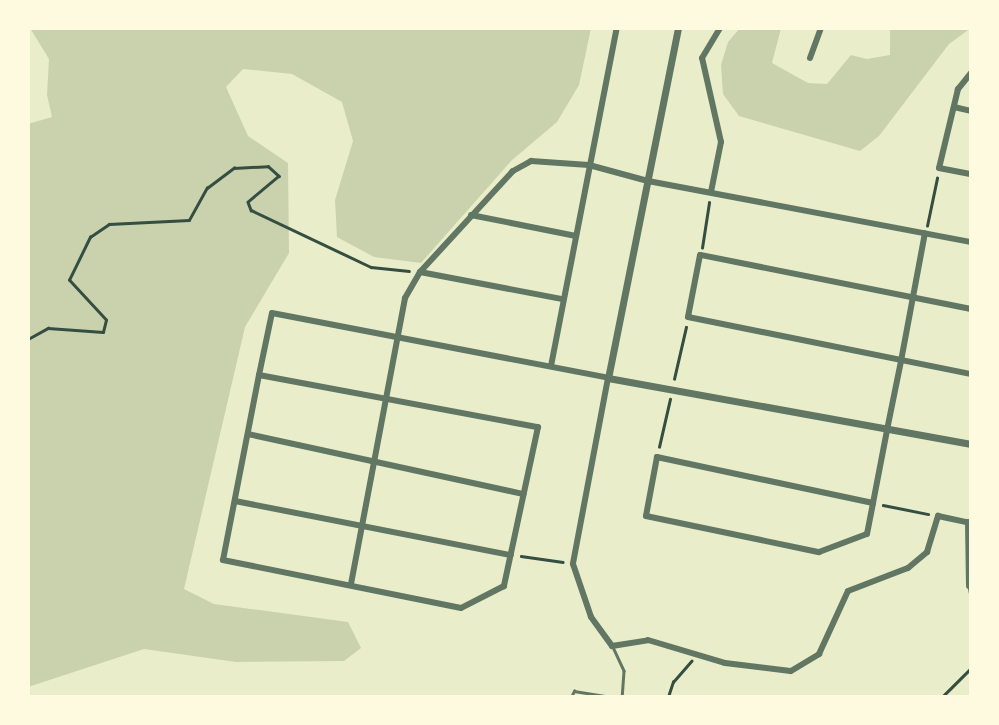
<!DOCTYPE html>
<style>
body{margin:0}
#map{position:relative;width:999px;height:725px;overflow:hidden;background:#e9edc9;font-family:Ubuntu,sans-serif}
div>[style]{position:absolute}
.green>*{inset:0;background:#cad2ad}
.path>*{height:2.5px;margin:-1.25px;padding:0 1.25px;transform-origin:1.25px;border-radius:1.25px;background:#344e41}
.service>*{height:2.5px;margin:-1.25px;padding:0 1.25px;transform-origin:1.25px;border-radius:1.25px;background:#617663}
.minor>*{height:6px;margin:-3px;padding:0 3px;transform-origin:3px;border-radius:3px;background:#617663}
.tertiary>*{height:7px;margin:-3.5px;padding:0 3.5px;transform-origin:3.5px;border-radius:3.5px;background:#617663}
span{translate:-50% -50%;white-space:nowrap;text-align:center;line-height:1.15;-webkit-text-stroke:6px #fefae0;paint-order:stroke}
.frame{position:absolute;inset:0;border:30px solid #fefae0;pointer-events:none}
</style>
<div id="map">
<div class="green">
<i style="clip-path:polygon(30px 28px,591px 28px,579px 85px,557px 122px,511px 161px,421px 263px,374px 257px,337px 237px,335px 200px,353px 141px,342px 102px,292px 74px,243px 69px,226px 87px,248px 136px,288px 163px,289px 253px,245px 327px,184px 589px,214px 604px,348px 622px,361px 648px,344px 661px,236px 662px,144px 649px,28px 687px,28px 124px,52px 117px,47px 95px,49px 59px)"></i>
<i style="clip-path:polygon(740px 28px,781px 28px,772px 63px,808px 83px,827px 84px,851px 55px,867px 59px,890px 55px,890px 28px,971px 28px,949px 44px,879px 136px,860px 151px,739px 116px,723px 94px,721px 65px,728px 42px)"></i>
</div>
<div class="path">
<i style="left:927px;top:226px;width:49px;rotate:-78.2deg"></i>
<i style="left:702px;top:248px;width:46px;rotate:-81.2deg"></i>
<i style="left:28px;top:339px;width:23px;rotate:-29deg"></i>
<i style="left:48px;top:328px;width:55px;rotate:4.2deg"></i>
<i style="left:103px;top:332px;width:12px;rotate:-76deg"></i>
<i style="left:106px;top:320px;width:54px;rotate:-132.8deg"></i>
<i style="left:69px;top:280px;width:48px;rotate:-64deg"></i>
<i style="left:90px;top:237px;width:23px;rotate:-34deg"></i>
<i style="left:109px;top:224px;width:80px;rotate:-2.9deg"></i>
<i style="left:189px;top:220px;width:37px;rotate:-61deg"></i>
<i style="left:207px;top:188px;width:34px;rotate:-37deg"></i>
<i style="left:234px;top:168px;width:34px;rotate:-3deg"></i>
<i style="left:268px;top:166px;width:15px;rotate:42deg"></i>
<i style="left:279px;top:176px;width:40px;rotate:140deg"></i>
<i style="left:248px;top:202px;width:9px;rotate:69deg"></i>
<i style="left:251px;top:210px;width:133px;rotate:25.4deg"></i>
<i style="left:371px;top:267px;width:38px;rotate:6deg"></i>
<i style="left:674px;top:379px;width:53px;rotate:-77deg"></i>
<i style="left:659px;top:447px;width:49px;rotate:-77.1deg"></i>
<i style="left:883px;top:505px;width:46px;rotate:11.3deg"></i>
<i style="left:521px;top:556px;width:42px;rotate:8.1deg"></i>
<i style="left:668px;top:697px;width:16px;rotate:-72deg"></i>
<i style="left:673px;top:682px;width:28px;rotate:-49deg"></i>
<i style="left:942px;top:697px;width:41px;rotate:-45deg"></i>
</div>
<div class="service">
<i style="left:969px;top:586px;width:10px;rotate:79deg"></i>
<i style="left:613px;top:647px;width:26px;rotate:65deg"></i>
<i style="left:624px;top:671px;width:26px;rotate:94deg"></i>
<i style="left:571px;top:697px;width:7px;rotate:-63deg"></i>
<i style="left:574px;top:691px;width:39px;rotate:9deg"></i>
</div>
<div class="minor">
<i style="left:810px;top:58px;width:32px;rotate:-70deg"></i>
<i style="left:971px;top:73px;width:21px;rotate:129deg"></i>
<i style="left:958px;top:89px;width:81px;rotate:103.5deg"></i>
<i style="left:939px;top:168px;width:33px;rotate:11deg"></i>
<i style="left:954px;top:107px;width:17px;rotate:13deg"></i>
<i style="left:711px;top:192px;width:51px;rotate:-78.7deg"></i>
<i style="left:721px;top:142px;width:86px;rotate:-102.7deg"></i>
<i style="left:702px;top:58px;width:35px;rotate:-59deg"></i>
<i style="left:471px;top:215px;width:107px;rotate:11.3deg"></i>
<i style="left:420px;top:272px;width:145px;rotate:10.8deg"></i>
<i style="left:971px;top:309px;width:276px;rotate:-168.7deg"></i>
<i style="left:700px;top:255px;width:63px;rotate:101deg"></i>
<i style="left:688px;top:317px;width:289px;rotate:11.4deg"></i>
<i style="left:551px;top:366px;width:344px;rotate:-79deg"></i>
<i style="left:259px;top:375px;width:284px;rotate:10.6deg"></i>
<i style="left:538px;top:427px;width:163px;rotate:102.1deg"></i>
<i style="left:504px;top:586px;width:48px;rotate:152.9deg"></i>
<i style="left:461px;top:608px;width:243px;rotate:-168.6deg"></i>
<i style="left:223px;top:560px;width:188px;rotate:-79deg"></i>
<i style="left:259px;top:375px;width:63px;rotate:-78.2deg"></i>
<i style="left:272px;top:313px;width:342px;rotate:10.9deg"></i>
<i style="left:608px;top:378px;width:189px;rotate:100.7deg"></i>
<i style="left:573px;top:564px;width:56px;rotate:71.2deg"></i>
<i style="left:591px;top:617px;width:36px;rotate:54deg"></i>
<i style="left:612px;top:646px;width:36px;rotate:-9deg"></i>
<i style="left:648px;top:640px;width:80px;rotate:16.6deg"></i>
<i style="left:725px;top:663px;width:66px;rotate:6.9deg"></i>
<i style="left:791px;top:671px;width:33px;rotate:-31deg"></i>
<i style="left:819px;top:654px;width:69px;rotate:-65.3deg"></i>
<i style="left:848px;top:591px;width:64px;rotate:-21deg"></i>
<i style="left:908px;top:568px;width:25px;rotate:-40deg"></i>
<i style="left:927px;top:552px;width:38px;rotate:-73deg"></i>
<i style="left:938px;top:516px;width:34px;rotate:12deg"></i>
<i style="left:248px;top:434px;width:282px;rotate:12.3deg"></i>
<i style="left:235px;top:501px;width:281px;rotate:11.1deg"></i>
<i style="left:873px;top:503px;width:221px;rotate:-168deg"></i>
<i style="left:657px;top:457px;width:60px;rotate:100.6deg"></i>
<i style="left:646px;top:516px;width:177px;rotate:11.8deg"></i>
<i style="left:819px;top:552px;width:51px;rotate:-20.6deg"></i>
<i style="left:867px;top:534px;width:32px;rotate:-79deg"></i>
<i style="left:873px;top:503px;width:74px;rotate:-79.1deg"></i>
<i style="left:887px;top:430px;width:70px;rotate:-78.5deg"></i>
<i style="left:901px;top:361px;width:130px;rotate:-79.4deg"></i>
<i style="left:968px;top:522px;width:64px;rotate:89.1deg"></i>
<i style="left:351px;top:584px;width:291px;rotate:-79.3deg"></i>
<i style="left:405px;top:298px;width:30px;rotate:-60deg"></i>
<i style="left:420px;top:272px;width:137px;rotate:-47.4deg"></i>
<i style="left:513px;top:171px;width:21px;rotate:-29deg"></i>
<i style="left:531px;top:161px;width:58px;rotate:3.9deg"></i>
<i style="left:589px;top:165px;width:61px;rotate:15.2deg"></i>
<i style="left:648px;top:181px;width:329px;rotate:10.7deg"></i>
</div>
<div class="tertiary">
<i style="left:678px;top:28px;width:357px;rotate:101.3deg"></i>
<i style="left:608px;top:378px;width:369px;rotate:10.3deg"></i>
</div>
<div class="frame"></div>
</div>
